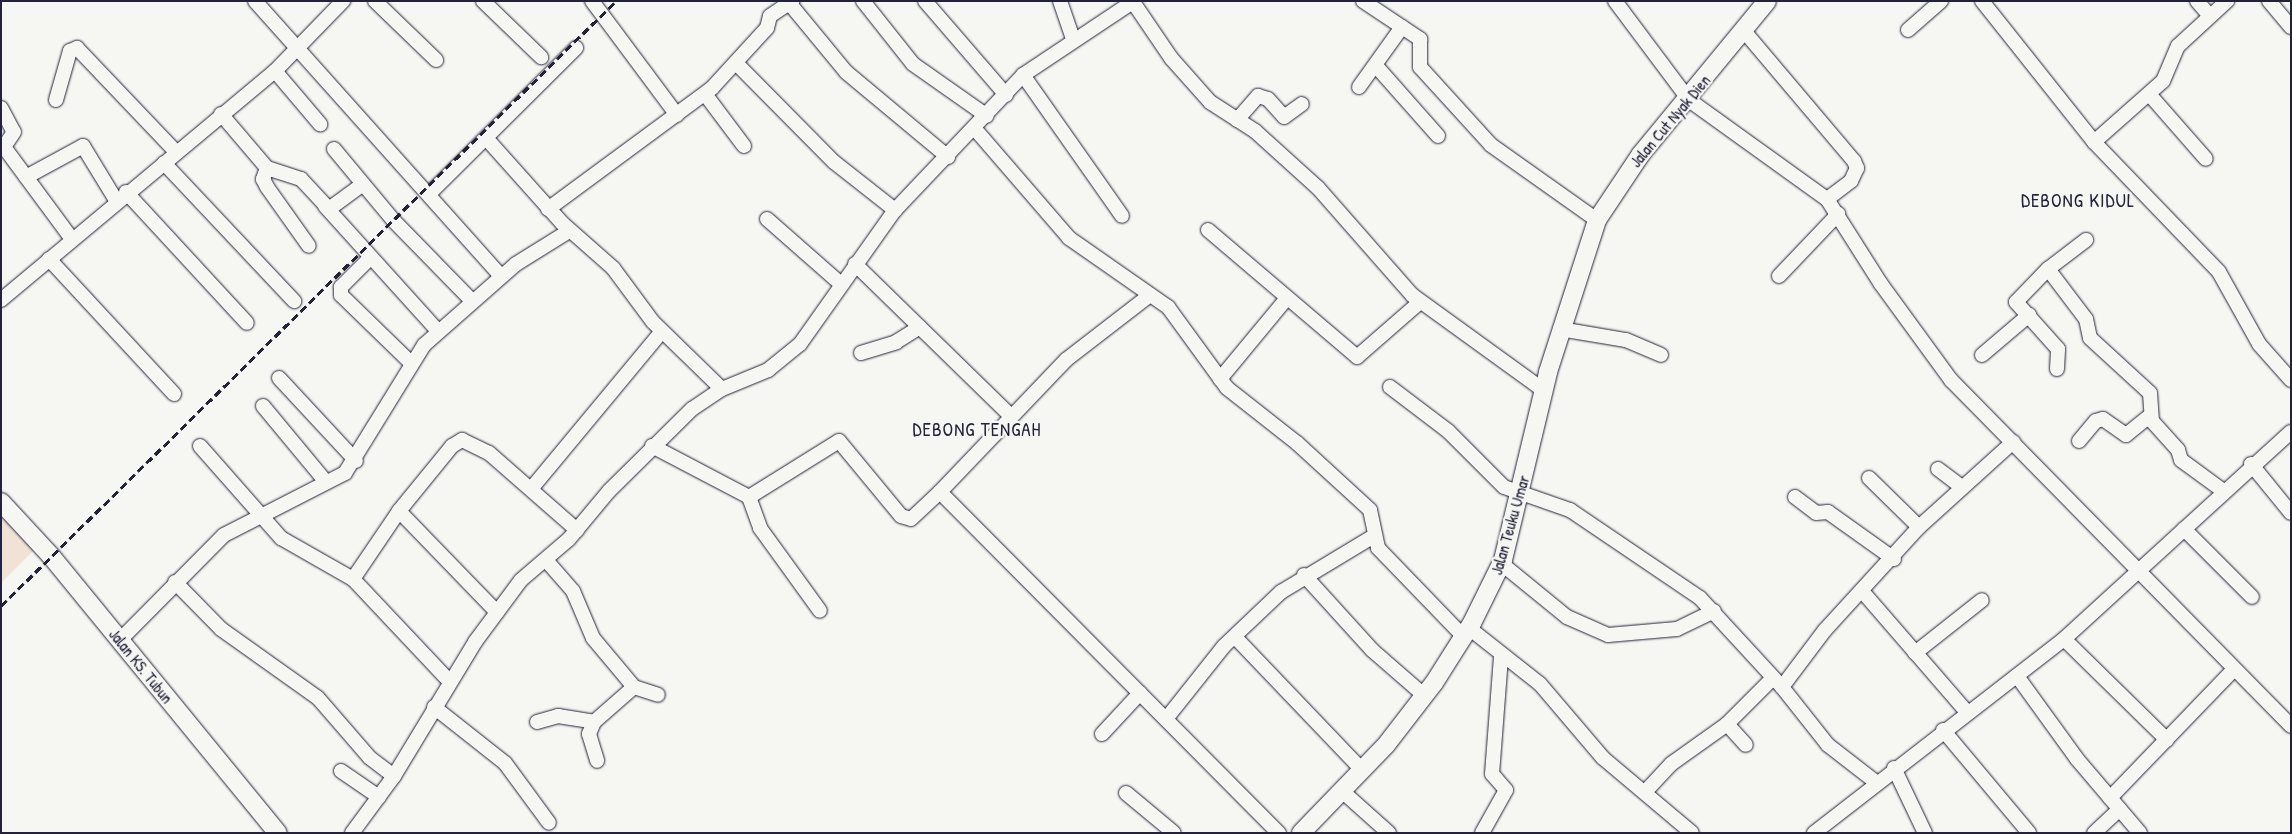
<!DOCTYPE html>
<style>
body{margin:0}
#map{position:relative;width:2292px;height:834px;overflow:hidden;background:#f6f6f2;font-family:"Patrick Hand",sans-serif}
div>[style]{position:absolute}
.built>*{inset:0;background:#f0e3d6}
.roads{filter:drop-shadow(0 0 1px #22223b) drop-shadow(0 0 1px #22223b)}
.minor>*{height:14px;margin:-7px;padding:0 7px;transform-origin:7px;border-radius:7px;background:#f6f6f2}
.major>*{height:18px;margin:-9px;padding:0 9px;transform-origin:9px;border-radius:9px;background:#f6f6f2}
.rail>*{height:3px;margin-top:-1.5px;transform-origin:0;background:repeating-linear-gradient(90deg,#22223b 0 8px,transparent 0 12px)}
span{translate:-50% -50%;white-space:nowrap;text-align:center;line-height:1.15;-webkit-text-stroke:4.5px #f6f6f2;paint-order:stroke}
.street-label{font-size:16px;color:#22223b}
.quarter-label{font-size:19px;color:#22223b;letter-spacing:1px}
.frame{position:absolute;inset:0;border:2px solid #22223b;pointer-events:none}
</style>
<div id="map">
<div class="built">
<i style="clip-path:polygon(1px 505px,41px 543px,1px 583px)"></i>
</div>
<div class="roads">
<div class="minor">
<i style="left:255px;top:1px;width:369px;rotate:48.2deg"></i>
<i style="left:375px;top:1px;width:85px;rotate:44deg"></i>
<i style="left:483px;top:1px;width:81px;rotate:44deg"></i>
<i style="left:592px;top:1px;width:142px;rotate:53.3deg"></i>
<i style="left:863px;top:1px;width:80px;rotate:51.6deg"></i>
<i style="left:913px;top:64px;width:90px;rotate:35.1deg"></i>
<i style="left:925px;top:1px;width:124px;rotate:49.2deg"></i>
<i style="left:1060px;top:1px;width:39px;rotate:71deg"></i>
<i style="left:1363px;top:1px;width:69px;rotate:33.7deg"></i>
<i style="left:1420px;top:39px;width:28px;rotate:90deg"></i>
<i style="left:1420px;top:67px;width:105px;rotate:47.7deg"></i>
<i style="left:1491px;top:145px;width:130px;rotate:35.3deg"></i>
<i style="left:1615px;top:1px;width:124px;rotate:53.2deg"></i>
<i style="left:1689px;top:100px;width:170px;rotate:35.7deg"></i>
<i style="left:1827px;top:199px;width:101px;rotate:57.6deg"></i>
<i style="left:1881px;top:284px;width:119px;rotate:53.9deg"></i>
<i style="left:1951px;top:380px;width:485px;rotate:45.5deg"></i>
<i style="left:1982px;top:1px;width:180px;rotate:51.5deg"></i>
<i style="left:2094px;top:142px;width:180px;rotate:46.1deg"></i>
<i style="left:2219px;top:272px;width:82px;rotate:60.9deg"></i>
<i style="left:2259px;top:344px;width:48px;rotate:48.4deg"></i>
<i style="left:2197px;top:1px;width:18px;rotate:49deg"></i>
<i style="left:2269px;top:1px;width:34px;rotate:50deg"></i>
<i style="left:1133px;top:2px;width:68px;rotate:55.8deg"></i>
<i style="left:1171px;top:58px;width:59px;rotate:48.4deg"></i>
<i style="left:1210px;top:102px;width:54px;rotate:32.8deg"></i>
<i style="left:1255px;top:131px;width:85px;rotate:42.1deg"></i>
<i style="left:1318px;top:188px;width:142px;rotate:48.7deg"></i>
<i style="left:1412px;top:295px;width:162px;rotate:35.9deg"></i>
<i style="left:790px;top:4px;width:88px;rotate:50.5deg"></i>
<i style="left:846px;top:72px;width:133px;rotate:39.8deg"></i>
<i style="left:1908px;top:30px;width:44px;rotate:-41.3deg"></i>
<i style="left:1744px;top:31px;width:170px;rotate:49.8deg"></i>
<i style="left:1854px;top:161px;width:8px;rotate:67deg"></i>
<i style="left:1857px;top:168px;width:14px;rotate:115deg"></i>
<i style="left:1851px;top:181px;width:30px;rotate:143deg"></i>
<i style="left:736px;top:63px;width:139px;rotate:45.3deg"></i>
<i style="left:834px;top:162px;width:78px;rotate:38.2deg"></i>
<i style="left:1377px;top:67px;width:92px;rotate:48.5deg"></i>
<i style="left:275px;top:71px;width:70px;rotate:49.7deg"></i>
<i style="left:1023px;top:75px;width:172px;rotate:54.9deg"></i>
<i style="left:1359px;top:87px;width:74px;rotate:-54.4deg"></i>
<i style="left:705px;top:94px;width:65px;rotate:53.1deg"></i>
<i style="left:2149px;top:94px;width:86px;rotate:48.8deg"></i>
<i style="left:56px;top:100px;width:51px;rotate:-74.1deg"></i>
<i style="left:70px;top:51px;width:8px;rotate:-23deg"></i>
<i style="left:77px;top:48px;width:144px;rotate:46.4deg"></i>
<i style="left:1px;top:108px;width:27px;rotate:62deg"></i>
<i style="left:14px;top:132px;width:18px;rotate:124deg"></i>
<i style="left:4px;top:147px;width:113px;rotate:53.6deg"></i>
<i style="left:221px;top:114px;width:71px;rotate:49.6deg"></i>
<i style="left:267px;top:168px;width:36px;rotate:18deg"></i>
<i style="left:301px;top:179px;width:41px;rotate:47deg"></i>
<i style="left:329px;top:209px;width:42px;rotate:-36.3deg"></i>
<i style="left:1237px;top:120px;width:32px;rotate:-49deg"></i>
<i style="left:1258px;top:96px;width:10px;rotate:17deg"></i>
<i style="left:1268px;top:99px;width:24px;rotate:48deg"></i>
<i style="left:1284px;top:117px;width:22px;rotate:-36deg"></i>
<i style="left:975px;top:129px;width:144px;rotate:49.2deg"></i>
<i style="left:1069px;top:238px;width:121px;rotate:34.9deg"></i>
<i style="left:1168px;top:307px;width:100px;rotate:53.9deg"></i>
<i style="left:1227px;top:388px;width:89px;rotate:38.2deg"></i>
<i style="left:1297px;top:443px;width:99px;rotate:42.5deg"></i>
<i style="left:1370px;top:510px;width:39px;rotate:78deg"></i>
<i style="left:1378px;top:548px;width:122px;rotate:46deg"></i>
<i style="left:486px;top:138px;width:114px;rotate:48.2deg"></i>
<i style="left:562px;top:223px;width:68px;rotate:41.4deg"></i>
<i style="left:613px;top:268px;width:67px;rotate:53.5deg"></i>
<i style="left:653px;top:322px;width:96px;rotate:44.2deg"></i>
<i style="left:2094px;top:142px;width:92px;rotate:-41.5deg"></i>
<i style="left:2163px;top:81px;width:38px;rotate:-67deg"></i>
<i style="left:2178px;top:46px;width:67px;rotate:-42.6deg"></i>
<i style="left:334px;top:149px;width:94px;rotate:50.2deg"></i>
<i style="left:394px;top:221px;width:112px;rotate:45.7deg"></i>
<i style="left:164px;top:163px;width:190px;rotate:46.7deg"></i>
<i style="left:267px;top:168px;width:12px;rotate:110deg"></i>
<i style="left:263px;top:179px;width:9px;rotate:63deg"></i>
<i style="left:267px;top:187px;width:72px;rotate:54.6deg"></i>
<i style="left:26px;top:177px;width:65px;rotate:-28.5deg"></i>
<i style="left:83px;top:146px;width:63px;rotate:58.6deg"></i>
<i style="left:126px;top:192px;width:178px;rotate:47.3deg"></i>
<i style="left:430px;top:193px;width:206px;rotate:-44.8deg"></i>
<i style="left:325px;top:206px;width:169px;rotate:47.9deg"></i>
<i style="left:548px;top:209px;width:204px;rotate:-36.4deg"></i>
<i style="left:712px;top:88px;width:81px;rotate:-47.5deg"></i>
<i style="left:767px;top:28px;width:12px;rotate:-76deg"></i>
<i style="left:770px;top:16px;width:27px;rotate:-34deg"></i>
<i style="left:767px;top:219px;width:98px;rotate:41.3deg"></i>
<i style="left:1208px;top:230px;width:196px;rotate:40.4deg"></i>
<i style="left:1357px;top:357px;width:84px;rotate:-41.1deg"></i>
<i style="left:49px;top:259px;width:184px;rotate:47.2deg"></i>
<i style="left:369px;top:259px;width:40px;rotate:135deg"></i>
<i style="left:341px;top:287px;width:8px;rotate:90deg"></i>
<i style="left:341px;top:295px;width:98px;rotate:44.2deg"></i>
<i style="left:855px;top:264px;width:216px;rotate:44.3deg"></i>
<i style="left:2048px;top:269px;width:63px;rotate:52.8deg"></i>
<i style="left:2086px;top:319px;width:19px;rotate:78deg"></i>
<i style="left:2090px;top:338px;width:81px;rotate:42.5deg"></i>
<i style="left:2150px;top:393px;width:28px;rotate:86deg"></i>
<i style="left:2152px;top:421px;width:39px;rotate:48deg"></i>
<i style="left:2178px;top:450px;width:10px;rotate:73deg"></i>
<i style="left:2181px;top:460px;width:51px;rotate:36.2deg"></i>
<i style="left:1779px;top:276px;width:86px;rotate:-46.4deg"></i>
<i style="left:1150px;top:295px;width:106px;rotate:142.3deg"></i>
<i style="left:1066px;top:360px;width:182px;rotate:133.7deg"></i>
<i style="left:940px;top:492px;width:481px;rotate:45.2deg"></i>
<i style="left:1px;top:300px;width:357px;rotate:-39.9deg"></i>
<i style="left:275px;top:71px;width:98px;rotate:-45.8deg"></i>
<i style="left:1560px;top:329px;width:67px;rotate:9.5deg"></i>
<i style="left:1626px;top:340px;width:38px;rotate:23deg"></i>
<i style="left:861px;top:353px;width:37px;rotate:-17deg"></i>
<i style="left:896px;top:342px;width:28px;rotate:-32deg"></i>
<i style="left:1982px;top:355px;width:62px;rotate:-40.4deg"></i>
<i style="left:2057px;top:369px;width:20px;rotate:-87deg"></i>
<i style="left:2058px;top:349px;width:63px;rotate:-131.8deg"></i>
<i style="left:2016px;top:302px;width:46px;rotate:-45.9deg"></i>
<i style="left:2048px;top:269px;width:48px;rotate:-37.3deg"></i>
<i style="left:279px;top:378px;width:113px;rotate:47.1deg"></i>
<i style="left:1220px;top:379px;width:105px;rotate:-50.4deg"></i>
<i style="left:1390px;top:387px;width:73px;rotate:37.2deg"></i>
<i style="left:1448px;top:431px;width:79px;rotate:45deg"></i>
<i style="left:1504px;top:487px;width:70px;rotate:19.2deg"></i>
<i style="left:1570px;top:510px;width:157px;rotate:34.1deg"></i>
<i style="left:1700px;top:598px;width:121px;rotate:47.3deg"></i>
<i style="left:1782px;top:687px;width:74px;rotate:51.6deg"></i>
<i style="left:1828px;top:745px;width:62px;rotate:37.8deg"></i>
<i style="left:263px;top:406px;width:99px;rotate:50.3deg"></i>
<i style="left:2079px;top:441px;width:26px;rotate:-50deg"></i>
<i style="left:2096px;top:421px;width:7px;rotate:-16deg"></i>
<i style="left:2103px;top:419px;width:28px;rotate:35deg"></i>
<i style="left:2126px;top:435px;width:32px;rotate:-39deg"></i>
<i style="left:200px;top:446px;width:123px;rotate:48.6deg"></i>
<i style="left:281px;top:538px;width:83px;rotate:29.7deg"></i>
<i style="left:353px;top:579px;width:140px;rotate:46.7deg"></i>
<i style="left:652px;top:446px;width:110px;rotate:27.7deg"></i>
<i style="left:749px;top:497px;width:33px;rotate:70deg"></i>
<i style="left:760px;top:528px;width:102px;rotate:54.1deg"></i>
<i style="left:2251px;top:464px;width:63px;rotate:50.8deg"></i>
<i style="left:1938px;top:469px;width:30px;rotate:37deg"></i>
<i style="left:1869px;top:478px;width:70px;rotate:44.4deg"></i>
<i style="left:531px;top:489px;width:205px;rotate:-50.3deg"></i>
<i style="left:749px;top:497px;width:106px;rotate:-31.9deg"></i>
<i style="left:839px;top:441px;width:97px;rotate:50.4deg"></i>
<i style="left:901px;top:516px;width:10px;rotate:17deg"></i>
<i style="left:911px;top:519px;width:40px;rotate:-43deg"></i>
<i style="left:1795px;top:497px;width:26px;rotate:37deg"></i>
<i style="left:1816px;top:513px;width:12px;rotate:-5deg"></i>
<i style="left:1828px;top:512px;width:81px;rotate:35.5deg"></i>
<i style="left:399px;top:511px;width:141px;rotate:45.9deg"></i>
<i style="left:2184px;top:529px;width:96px;rotate:45deg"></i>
<i style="left:1502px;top:564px;width:84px;rotate:39.2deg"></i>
<i style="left:1567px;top:617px;width:45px;rotate:23.7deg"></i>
<i style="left:1608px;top:635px;width:69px;rotate:-5deg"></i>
<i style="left:1677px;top:629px;width:41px;rotate:-25.9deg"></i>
<i style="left:1304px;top:575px;width:101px;rotate:47.8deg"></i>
<i style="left:1372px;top:650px;width:70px;rotate:41deg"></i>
<i style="left:353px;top:579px;width:82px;rotate:-55.9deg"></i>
<i style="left:399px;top:511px;width:84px;rotate:-50.8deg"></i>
<i style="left:452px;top:446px;width:12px;rotate:-31deg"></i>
<i style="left:462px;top:440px;width:30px;rotate:26deg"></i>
<i style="left:489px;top:453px;width:117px;rotate:41.2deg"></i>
<i style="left:175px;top:582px;width:66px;rotate:45.6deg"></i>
<i style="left:221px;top:629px;width:119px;rotate:35.4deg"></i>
<i style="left:318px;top:698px;width:79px;rotate:49.1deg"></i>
<i style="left:370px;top:758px;width:30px;rotate:37deg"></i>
<i style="left:1862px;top:591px;width:159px;rotate:49.1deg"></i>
<i style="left:1469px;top:628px;width:90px;rotate:38.3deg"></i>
<i style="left:1540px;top:684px;width:97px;rotate:49.6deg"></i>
<i style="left:1603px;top:758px;width:116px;rotate:40.1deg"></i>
<i style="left:1235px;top:637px;width:184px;rotate:46.3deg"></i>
<i style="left:121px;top:639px;width:146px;rotate:-45.3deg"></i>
<i style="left:224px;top:535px;width:136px;rotate:-27.1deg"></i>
<i style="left:345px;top:473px;width:150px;rotate:-58.3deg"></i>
<i style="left:424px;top:345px;width:123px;rotate:-41.4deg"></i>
<i style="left:516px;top:264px;width:62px;rotate:-31.9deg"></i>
<i style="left:2064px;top:639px;width:144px;rotate:44.4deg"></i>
<i style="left:1915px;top:653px;width:85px;rotate:-38.3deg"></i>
<i style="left:2017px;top:676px;width:102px;rotate:54.1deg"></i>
<i style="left:2077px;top:759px;width:97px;rotate:49.6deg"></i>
<i style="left:634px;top:687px;width:25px;rotate:18deg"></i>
<i style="left:1782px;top:687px;width:71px;rotate:-53deg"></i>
<i style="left:1825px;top:630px;width:139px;rotate:-47.6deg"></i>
<i style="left:1919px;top:527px;width:127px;rotate:-42.1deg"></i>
<i style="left:434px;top:707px;width:90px;rotate:38.3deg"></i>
<i style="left:505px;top:763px;width:74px;rotate:53.7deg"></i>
<i style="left:1166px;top:719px;width:93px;rotate:-51.5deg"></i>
<i style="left:1224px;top:646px;width:79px;rotate:-43.5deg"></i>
<i style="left:1281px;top:592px;width:106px;rotate:-31.1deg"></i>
<i style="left:537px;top:722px;width:22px;rotate:-16deg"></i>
<i style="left:558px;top:716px;width:36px;rotate:9deg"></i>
<i style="left:594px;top:722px;width:53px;rotate:-41.2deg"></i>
<i style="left:634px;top:687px;width:64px;rotate:-129.9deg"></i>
<i style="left:593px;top:638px;width:51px;rotate:-113.1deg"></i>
<i style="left:573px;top:591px;width:41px;rotate:-131.1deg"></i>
<i style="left:594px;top:722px;width:13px;rotate:113deg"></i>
<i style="left:589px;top:734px;width:28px;rotate:73deg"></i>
<i style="left:1727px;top:724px;width:28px;rotate:48deg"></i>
<i style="left:1943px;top:730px;width:134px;rotate:50.1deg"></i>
<i style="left:1102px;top:734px;width:56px;rotate:-47.2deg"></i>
<i style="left:1894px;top:768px;width:72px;rotate:64.5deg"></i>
<i style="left:341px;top:771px;width:46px;rotate:34.4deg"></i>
<i style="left:1342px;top:791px;width:63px;rotate:41.8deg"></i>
<i style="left:1645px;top:792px;width:38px;rotate:-47deg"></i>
<i style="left:1671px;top:764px;width:69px;rotate:-35.5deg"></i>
<i style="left:1727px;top:724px;width:65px;rotate:-45deg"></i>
<i style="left:1126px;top:793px;width:62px;rotate:39.8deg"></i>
<i style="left:2110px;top:798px;width:179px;rotate:-46.1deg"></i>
<i style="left:352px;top:833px;width:71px;rotate:-53.6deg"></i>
<i style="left:394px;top:776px;width:157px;rotate:-58.8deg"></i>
<i style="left:475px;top:642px;width:77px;rotate:-53.4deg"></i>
<i style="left:521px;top:580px;width:63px;rotate:-40.5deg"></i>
<i style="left:569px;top:539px;width:62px;rotate:-50.2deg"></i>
<i style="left:609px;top:491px;width:117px;rotate:-44.7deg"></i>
<i style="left:692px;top:409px;width:36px;rotate:-34deg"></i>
<i style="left:722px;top:389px;width:50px;rotate:-22.4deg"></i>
<i style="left:768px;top:370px;width:41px;rotate:-39.1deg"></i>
<i style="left:800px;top:344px;width:164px;rotate:-54.7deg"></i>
<i style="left:895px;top:210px;width:186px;rotate:-46.5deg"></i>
<i style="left:1023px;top:75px;width:133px;rotate:-33.7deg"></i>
<i style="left:1482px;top:833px;width:49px;rotate:-60.8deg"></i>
<i style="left:1506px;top:790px;width:21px;rotate:-131deg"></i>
<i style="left:1492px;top:774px;width:118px;rotate:-85.6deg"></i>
<i style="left:1814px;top:833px;width:316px;rotate:-37.8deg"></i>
<i style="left:2064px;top:639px;width:307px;rotate:-42.4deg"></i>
<i style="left:2094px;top:833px;width:35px;rotate:-43deg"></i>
</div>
<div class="major">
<i style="left:1px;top:502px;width:74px;rotate:47.2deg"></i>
<i style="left:51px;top:556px;width:358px;rotate:50.7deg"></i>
<i style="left:1301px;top:833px;width:122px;rotate:-46deg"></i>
<i style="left:1386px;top:745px;width:78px;rotate:-52.3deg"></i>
<i style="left:1434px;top:683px;width:71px;rotate:-57.7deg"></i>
<i style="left:1472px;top:623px;width:70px;rotate:-63.8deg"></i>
<i style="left:1503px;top:560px;width:193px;rotate:-76.5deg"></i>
<i style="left:1548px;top:372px;width:160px;rotate:-72.1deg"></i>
<i style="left:1597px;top:220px;width:79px;rotate:-56.3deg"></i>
<i style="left:1641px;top:154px;width:198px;rotate:-50.5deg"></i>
</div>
</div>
<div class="rail">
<i style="left:1px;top:606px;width:863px;rotate:-44.53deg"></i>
</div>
<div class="street-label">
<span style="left:1670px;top:121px;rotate:-50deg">Jalan Cut Nyak Dien</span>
<span style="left:1510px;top:525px;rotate:-74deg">Jalan Teuku Umar</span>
<span style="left:141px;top:666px;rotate:51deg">Jalan KS. Tubun</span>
</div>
<div class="quarter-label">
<span style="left:2078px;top:201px">DEBONG KIDUL</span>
<span style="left:977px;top:430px">DEBONG TENGAH</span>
</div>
<div class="frame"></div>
</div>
